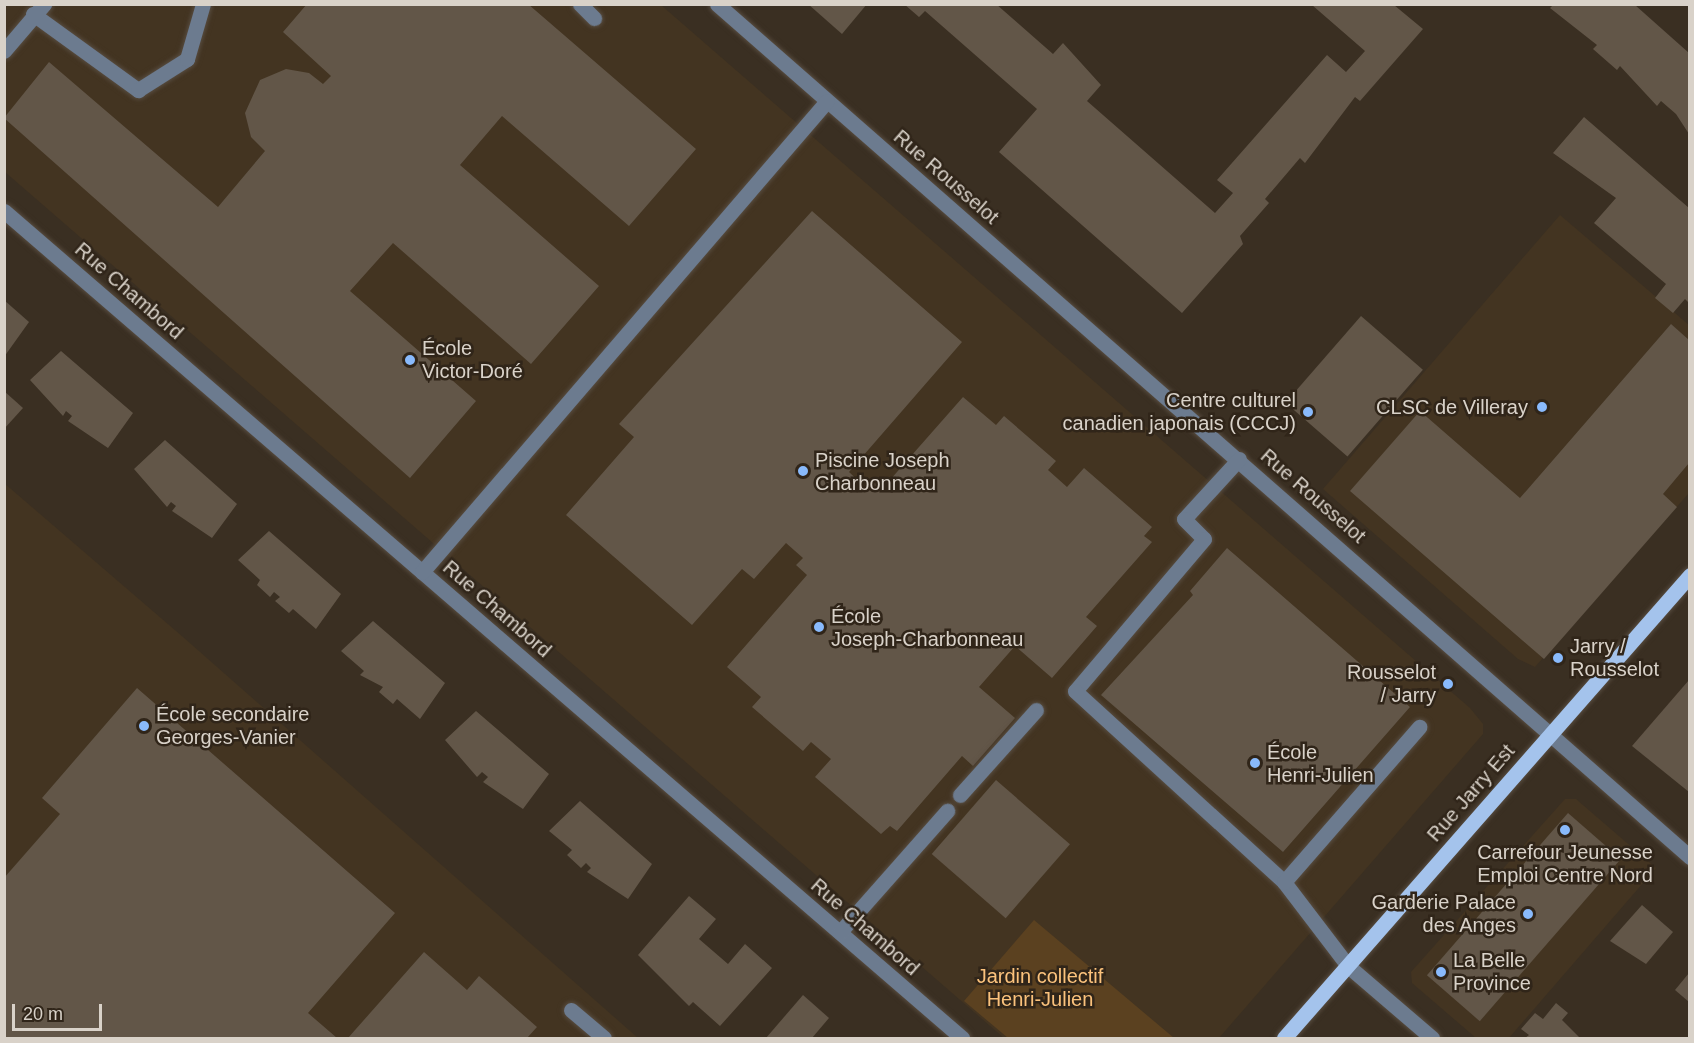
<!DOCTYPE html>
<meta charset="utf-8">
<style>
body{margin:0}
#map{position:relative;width:1694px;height:1043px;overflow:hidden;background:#3a2f22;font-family:Helvetica,sans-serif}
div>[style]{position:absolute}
.built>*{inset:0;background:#433421}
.green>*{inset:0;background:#5b4120}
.building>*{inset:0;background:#625648;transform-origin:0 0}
.roads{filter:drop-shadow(0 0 2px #574c40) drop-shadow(0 0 2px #574c40)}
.minor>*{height:15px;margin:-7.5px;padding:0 7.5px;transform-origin:7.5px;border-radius:7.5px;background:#6c7b8f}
.major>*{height:15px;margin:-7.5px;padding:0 7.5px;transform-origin:7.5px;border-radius:7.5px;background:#a4c3ec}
.dots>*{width:16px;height:16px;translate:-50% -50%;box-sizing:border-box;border:3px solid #302519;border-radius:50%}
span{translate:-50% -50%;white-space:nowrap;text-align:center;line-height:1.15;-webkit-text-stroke:5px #302519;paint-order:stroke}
.street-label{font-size:20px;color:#d9d2c9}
.poi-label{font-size:20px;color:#d9d2c9}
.left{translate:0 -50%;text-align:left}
.right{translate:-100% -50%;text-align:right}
.park-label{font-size:20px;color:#fbc27c}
.frame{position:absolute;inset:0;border:6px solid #d9d2c9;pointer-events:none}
.scale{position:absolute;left:12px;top:1004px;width:90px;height:27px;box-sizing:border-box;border:3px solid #d9d2c9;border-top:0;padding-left:8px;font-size:18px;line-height:21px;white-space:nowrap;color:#d9d2c9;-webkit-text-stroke:4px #302519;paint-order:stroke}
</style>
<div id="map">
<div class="built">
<i style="clip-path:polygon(5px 5px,661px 5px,1470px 708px,1483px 724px,1483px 734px,1219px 1038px,1004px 1038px,5px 172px)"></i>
<i style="clip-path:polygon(1560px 215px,1689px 325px,1689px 493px,1535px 667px,1518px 659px,1323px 489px)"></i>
<i style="clip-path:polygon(4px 483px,183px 637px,638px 1038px,5px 1038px)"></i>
<i style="clip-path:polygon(1565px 799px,1576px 799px,1656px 868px,1509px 1038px,1476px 1038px,1412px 983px,1411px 972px)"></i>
</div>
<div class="green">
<i style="clip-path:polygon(1034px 920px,1174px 1038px,1008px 1038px,964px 1001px)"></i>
</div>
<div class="building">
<i style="clip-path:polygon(307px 4px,528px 4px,696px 149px,629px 226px,502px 116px,460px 165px,599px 286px,531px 364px,393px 243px,350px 291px,476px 401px,410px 478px,4px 118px,49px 62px,218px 207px,265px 151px,251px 137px,245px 113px,260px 80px,286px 69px,309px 73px,323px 84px,331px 76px,283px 32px)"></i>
<i style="clip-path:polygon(808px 4px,867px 4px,842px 34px)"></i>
<i style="clip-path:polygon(904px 4px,996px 4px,1053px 54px,1063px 43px,1101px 85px,1087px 101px,1215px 213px,1233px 193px,1217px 180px,1327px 55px,1346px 72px,1365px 51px,1312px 5px,1394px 5px,1423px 29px,1360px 101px,1355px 97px,1305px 163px,1300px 158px,1265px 199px,1269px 203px,1240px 236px,1243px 244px,1182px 313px,999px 152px,1037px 109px,925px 11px,919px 17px)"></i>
<i style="clip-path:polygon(1553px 5px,1635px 5px,1689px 53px,1689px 134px,1676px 114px,1661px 101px,1657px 106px,1620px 66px,1617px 70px,1593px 49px,1597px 45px,1550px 8px)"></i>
<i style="clip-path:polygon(1584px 117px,1689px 208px,1689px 303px,1685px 299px,1673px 313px,1655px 298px,1666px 284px,1594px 223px,1616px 198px,1553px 153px)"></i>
<i style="clip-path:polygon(812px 211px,962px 342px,849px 472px,864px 486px,870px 479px,882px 489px,963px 397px,996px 425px,1004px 416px,1056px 461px,1048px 470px,1067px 487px,1084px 468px,1152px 527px,1144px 536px,1152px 542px,1086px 617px,1097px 626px,1052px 678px,1015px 646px,979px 687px,1015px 718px,973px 766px,962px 756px,897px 831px,890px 826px,881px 834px,815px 777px,831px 759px,811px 742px,803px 751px,752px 707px,761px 697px,727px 667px,807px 575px,796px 565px,803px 558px,786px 543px,754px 579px,742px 569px,692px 625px,566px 515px,634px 437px,619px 424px)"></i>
<i style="clip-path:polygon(4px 300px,29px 322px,4px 357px)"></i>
<i style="left:1361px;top:316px;width:82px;height:115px;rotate:41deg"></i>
<i style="clip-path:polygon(1671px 324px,1689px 340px,1689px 463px,1663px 494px,1677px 507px,1544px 659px,1350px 491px,1420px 411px,1520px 498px)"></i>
<i style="clip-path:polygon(61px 351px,133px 413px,108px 448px,68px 421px,72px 416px,66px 411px,63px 416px,30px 380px)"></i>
<i style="clip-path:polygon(4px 391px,23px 408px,4px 429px)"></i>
<i style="clip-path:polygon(165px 440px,237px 504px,212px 538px,172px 511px,176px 506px,171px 502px,167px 507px,134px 469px)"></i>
<i style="clip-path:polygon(269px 531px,341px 594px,316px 629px,293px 609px,289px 613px,275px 601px,280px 597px,274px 592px,270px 597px,257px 585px,260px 580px,238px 560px)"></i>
<i style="clip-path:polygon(1227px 548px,1410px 707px,1283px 852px,1101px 695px,1193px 595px,1190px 591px)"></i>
<i style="clip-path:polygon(373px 621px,445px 683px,420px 719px,397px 699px,393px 704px,379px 692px,383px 687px,360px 675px,364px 671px,341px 651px)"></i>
<i style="clip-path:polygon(1689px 680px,1689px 792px,1632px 746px)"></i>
<i style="clip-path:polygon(137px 688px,395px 913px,308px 1013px,337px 1038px,4px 1038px,4px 878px,60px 814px,42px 798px)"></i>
<i style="clip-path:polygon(476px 711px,549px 774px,523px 809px,483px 782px,488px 777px,482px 772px,477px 777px,445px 740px)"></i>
<i style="left:996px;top:780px;width:98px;height:98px;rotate:41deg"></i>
<i style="clip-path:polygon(580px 801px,652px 864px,628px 899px,587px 872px,591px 868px,586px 863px,581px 868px,567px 855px,572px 850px,549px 831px)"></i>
<i style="left:1568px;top:813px;width:70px;height:215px;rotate:41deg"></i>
<i style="clip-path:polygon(689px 896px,716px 919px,699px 939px,728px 964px,745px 944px,772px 968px,720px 1026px,693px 1002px,689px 1006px,638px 955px)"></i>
<i style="clip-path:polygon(1642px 905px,1673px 932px,1646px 964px,1610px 941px)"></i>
<i style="clip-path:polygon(424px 952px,467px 990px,479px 976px,537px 1027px,527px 1038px,348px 1038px)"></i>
<i style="clip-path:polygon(1689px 973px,1689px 1002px,1675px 990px)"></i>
<i style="clip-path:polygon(803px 995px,829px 1018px,812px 1038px,766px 1038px)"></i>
<i style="clip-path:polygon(1556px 1003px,1568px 1013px,1562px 1020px,1580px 1038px,1525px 1038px,1529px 1035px,1521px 1029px,1535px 1013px,1543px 1019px)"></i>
</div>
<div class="roads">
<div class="minor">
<i style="left:580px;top:4px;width:20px;rotate:45deg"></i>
<i style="left:717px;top:4px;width:1294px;rotate:41.24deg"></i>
<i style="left:33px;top:14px;width:130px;rotate:35.9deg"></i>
<i style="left:138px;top:90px;width:58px;rotate:-32.3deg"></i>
<i style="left:187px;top:59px;width:57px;rotate:-73.8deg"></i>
<i style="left:4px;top:51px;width:62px;rotate:-49.6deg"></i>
<i style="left:4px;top:211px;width:1266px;rotate:40.8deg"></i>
<i style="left:1239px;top:459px;width:81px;rotate:132.5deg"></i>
<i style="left:1184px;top:519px;width:28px;rotate:45deg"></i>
<i style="left:1204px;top:539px;width:199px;rotate:130.3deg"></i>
<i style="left:1075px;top:691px;width:283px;rotate:42.4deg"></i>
<i style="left:1284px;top:882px;width:106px;rotate:52.7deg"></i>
<i style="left:1348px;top:966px;width:111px;rotate:40.6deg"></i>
<i style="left:422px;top:572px;width:621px;rotate:-49.31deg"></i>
<i style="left:960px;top:795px;width:114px;rotate:-48.2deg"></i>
<i style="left:1284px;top:882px;width:206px;rotate:-48.9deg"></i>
<i style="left:840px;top:932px;width:162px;rotate:-48.5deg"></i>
<i style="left:571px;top:1010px;width:43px;rotate:40.3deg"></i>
</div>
<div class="major">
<i style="left:1284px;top:1038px;width:616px;rotate:-48.75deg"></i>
</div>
</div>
<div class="dots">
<i style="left:410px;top:360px;background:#89bafc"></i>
<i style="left:1542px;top:407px;background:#89bafc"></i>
<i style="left:1308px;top:412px;background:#89bafc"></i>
<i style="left:803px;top:471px;background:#89bafc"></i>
<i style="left:819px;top:627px;background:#89bafc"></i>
<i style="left:1558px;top:658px;background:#89bafc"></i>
<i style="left:1448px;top:684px;background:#89bafc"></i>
<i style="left:144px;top:726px;background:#89bafc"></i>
<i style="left:1255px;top:763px;background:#89bafc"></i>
<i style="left:1565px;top:830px;background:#89bafc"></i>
<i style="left:1528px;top:914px;background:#89bafc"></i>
<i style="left:1441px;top:972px;background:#89bafc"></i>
</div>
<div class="street-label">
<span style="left:946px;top:177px;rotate:41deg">Rue Rousselot</span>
<span style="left:129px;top:291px;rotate:41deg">Rue Chambord</span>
<span style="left:1313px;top:496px;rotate:41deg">Rue Rousselot</span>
<span style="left:497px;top:609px;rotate:41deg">Rue Chambord</span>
<span style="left:1471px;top:793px;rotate:-49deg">Rue Jarry Est</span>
<span style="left:865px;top:927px;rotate:41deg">Rue Chambord</span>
</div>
<div class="poi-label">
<span class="left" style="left:422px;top:360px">École<br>Victor-Doré</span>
<span class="right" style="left:1296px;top:412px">Centre culturel<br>canadien japonais (CCCJ)</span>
<span class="right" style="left:1528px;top:407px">CLSC de Villeray</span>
<span class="left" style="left:815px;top:472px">Piscine Joseph<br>Charbonneau</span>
<span class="left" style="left:831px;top:628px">École<br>Joseph-Charbonneau</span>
<span class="left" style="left:1570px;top:658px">Jarry /<br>Rousselot</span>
<span class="right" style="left:1436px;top:684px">Rousselot<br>/ Jarry</span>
<span class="left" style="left:156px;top:726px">École secondaire<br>Georges-Vanier</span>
<span class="left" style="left:1267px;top:764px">École<br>Henri-Julien</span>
<span style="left:1565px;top:864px">Carrefour Jeunesse<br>Emploi Centre Nord</span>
<span class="right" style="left:1516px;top:914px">Garderie Palace<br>des Anges</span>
<span class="left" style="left:1453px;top:972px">La Belle<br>Province</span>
</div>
<div class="park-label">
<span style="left:1040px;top:988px">Jardin collectif<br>Henri-Julien</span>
</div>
<div class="frame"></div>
<div class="scale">20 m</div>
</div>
